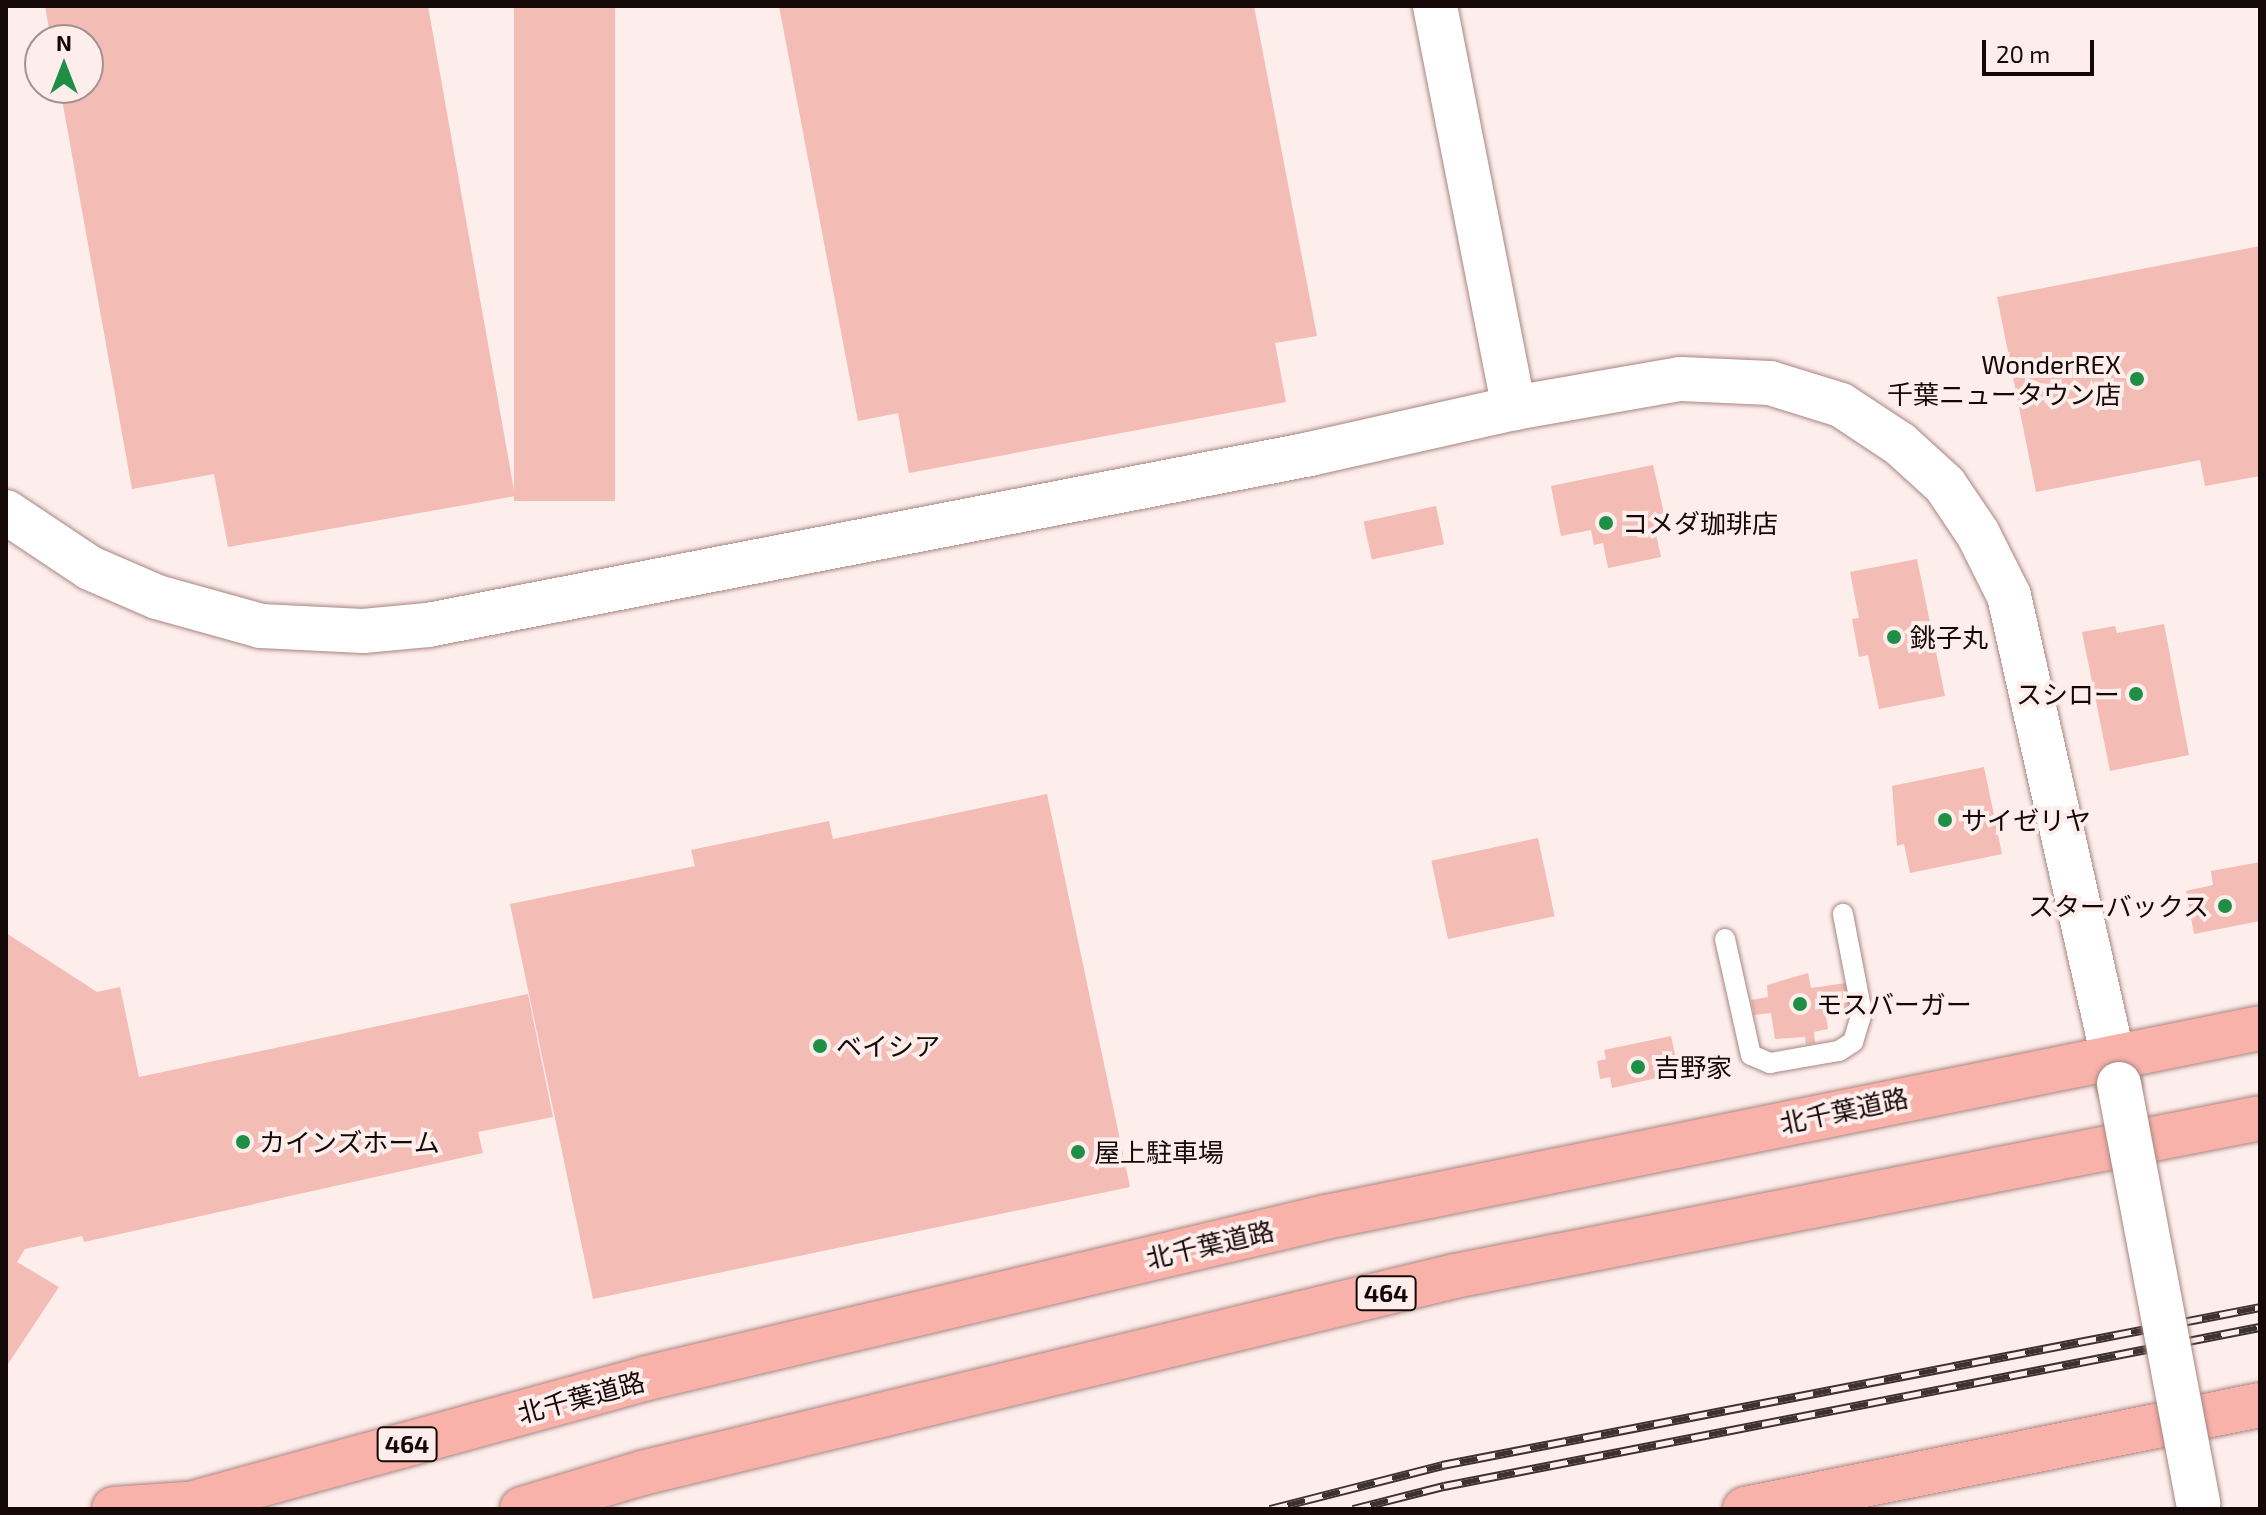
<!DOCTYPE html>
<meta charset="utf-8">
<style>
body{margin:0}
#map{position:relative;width:2266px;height:1515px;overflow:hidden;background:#fdedeb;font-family:"Exo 2","Noto Sans JP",sans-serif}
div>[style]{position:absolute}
.building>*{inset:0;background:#f3bcb5;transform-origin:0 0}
.roads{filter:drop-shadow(0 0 2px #a88580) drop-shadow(0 0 2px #a88580)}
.service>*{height:20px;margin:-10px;padding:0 10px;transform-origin:10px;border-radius:10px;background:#fff}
.tertiary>*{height:44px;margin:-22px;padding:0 22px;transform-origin:22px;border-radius:22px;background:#fff}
.trunk>*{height:44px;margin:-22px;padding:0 22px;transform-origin:22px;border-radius:22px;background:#f8b2aa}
.rail>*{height:9px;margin-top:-4.5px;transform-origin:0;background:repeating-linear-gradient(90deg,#fdedeb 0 18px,#3e3231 0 36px);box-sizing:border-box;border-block:2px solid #3e3231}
.bridges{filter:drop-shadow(0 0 2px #a88580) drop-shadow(0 0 2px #a88580)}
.tertiary-bridge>*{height:44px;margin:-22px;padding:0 22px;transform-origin:22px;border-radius:22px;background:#fff}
.dots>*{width:22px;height:22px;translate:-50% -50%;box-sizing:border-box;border:4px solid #fdedeb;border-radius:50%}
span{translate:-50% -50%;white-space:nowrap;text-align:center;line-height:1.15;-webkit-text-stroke:8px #fdedeb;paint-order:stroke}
.shield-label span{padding:2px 6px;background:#fdedeb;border:2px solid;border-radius:6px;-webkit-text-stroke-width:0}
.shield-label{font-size:24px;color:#150908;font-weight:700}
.poi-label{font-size:26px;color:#150908}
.right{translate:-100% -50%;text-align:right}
.left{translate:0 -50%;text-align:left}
.street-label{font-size:26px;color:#150908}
.frame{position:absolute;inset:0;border:8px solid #150908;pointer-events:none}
.north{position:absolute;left:24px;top:24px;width:80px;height:80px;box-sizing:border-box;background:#fdedeb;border:2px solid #a09290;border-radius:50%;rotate:0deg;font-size:22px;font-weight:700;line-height:32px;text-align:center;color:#150908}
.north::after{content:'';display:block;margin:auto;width:28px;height:36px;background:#1f8f47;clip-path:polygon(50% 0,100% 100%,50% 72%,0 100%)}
.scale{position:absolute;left:1982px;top:40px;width:112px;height:36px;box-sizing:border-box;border:4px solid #150908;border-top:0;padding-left:10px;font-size:24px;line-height:28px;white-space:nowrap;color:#150908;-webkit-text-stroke:6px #fdedeb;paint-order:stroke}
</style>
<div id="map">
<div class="building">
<i style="clip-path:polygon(45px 6px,428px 6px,515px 496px,228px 547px,214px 474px,132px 489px,60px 88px,88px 88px,88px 40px,51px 40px)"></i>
<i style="left:514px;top:6px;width:101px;height:495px"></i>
<i style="clip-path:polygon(779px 6px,1254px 6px,1317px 336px,1275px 343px,1286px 402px,909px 473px,898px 413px,858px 421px)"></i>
<i style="clip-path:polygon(2260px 246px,2260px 476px,2205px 486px,2200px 460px,2036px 492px,1997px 297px)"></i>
<i style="clip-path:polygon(1653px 465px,1664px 513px,1652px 516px,1661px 557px,1608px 568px,1603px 543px,1594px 545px,1591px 530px,1561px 536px,1551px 486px)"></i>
<i style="left:1436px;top:506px;width:39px;height:74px;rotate:78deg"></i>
<i style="clip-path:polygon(1917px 559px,1945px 696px,1879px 709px,1868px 655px,1859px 657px,1852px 619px,1859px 618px,1850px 572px)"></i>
<i style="clip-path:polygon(2164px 624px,2189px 755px,2110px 771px,2082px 632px,2115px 626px,2117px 633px)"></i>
<i style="clip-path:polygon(1984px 767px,2002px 854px,1910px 873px,1904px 844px,1897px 846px,1892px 786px)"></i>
<i style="clip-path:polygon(1047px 794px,1130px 1187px,593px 1299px,510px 904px,695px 866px,691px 850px,829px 821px,833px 839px)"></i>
<i style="left:1538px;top:838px;width:80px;height:109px;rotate:78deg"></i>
<i style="clip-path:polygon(2260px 862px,2260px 921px,2194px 934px,2186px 891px,2213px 885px,2211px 871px)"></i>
<i style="clip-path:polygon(6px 933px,97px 992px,120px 987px,139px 1077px,528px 994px,553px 1117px,478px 1132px,483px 1153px,84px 1242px,82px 1236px,25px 1249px,17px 1262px,59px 1287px,6px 1367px)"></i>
<i style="clip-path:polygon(1808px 973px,1811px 988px,1846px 983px,1851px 1014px,1825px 1011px,1828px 1029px,1814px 1032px,1815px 1043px,1806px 1044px,1805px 1037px,1775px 1039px,1771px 1013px,1754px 1015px,1751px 1000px,1768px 997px,1767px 985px)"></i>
<i style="clip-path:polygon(1671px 1036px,1679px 1073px,1612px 1088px,1610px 1077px,1600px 1079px,1597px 1061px,1606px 1059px,1604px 1050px)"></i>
</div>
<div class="roads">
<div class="service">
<i style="left:1725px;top:939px;width:119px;rotate:77.4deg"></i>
<i style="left:1751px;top:1055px;width:21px;rotate:23deg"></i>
<i style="left:1770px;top:1063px;width:70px;rotate:-9.9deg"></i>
<i style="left:1839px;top:1051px;width:17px;rotate:-33deg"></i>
<i style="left:1853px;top:1042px;width:30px;rotate:-73deg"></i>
<i style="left:1862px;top:1013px;width:101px;rotate:-100.9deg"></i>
</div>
<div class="tertiary">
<i style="left:1435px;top:6px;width:410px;rotate:78.9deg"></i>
<i style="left:6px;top:512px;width:101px;rotate:33.7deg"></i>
<i style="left:90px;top:568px;width:73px;rotate:23.4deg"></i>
<i style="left:157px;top:597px;width:108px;rotate:15.6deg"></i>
<i style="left:261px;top:626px;width:102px;rotate:2.8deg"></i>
<i style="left:363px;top:631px;width:65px;rotate:-5.3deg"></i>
<i style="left:428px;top:625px;width:898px;rotate:-10.97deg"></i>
<i style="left:1310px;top:454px;width:209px;rotate:-12.7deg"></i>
<i style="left:1514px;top:408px;width:169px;rotate:-9.9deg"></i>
<i style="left:1681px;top:379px;width:89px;rotate:2.6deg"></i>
<i style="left:1770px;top:383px;width:74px;rotate:17.2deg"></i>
<i style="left:1841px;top:405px;width:71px;rotate:33.5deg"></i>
<i style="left:1900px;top:444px;width:61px;rotate:42.3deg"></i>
<i style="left:1945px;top:485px;width:59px;rotate:56deg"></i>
<i style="left:1978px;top:534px;width:69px;rotate:63.4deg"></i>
<i style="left:2009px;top:596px;width:500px;rotate:77.3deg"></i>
</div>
<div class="trunk">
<i style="left:114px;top:1509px;width:72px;rotate:-4deg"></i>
<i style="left:172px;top:1509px;width:489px;rotate:-15.4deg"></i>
<i style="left:643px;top:1379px;width:702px;rotate:-13.34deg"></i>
<i style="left:1326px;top:1217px;width:953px;rotate:-11.44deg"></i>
<i style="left:522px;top:1509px;width:125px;rotate:-16.7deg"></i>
<i style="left:642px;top:1473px;width:837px;rotate:-13.62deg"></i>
<i style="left:1455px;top:1276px;width:820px;rotate:-11.1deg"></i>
<i style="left:1745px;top:1509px;width:525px;rotate:-11.42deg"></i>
</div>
</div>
<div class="rail">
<i style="left:1270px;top:1509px;width:178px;rotate:-14.3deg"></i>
<i style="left:1442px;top:1465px;width:833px;rotate:-10.93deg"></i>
<i style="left:1353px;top:1509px;width:94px;rotate:-14.2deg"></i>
<i style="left:1444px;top:1486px;width:831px;rotate:-11.03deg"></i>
</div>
<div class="bridges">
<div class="tertiary-bridge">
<i style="left:2119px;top:1084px;width:427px;rotate:79.3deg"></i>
</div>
</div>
<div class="dots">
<i style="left:2137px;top:379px;background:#1f8f47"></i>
<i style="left:1606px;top:523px;background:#1f8f47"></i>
<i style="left:1894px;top:637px;background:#1f8f47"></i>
<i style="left:2136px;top:694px;background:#1f8f47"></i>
<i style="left:1945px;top:820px;background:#1f8f47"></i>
<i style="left:2225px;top:906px;background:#1f8f47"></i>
<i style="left:1800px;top:1004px;background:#1f8f47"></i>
<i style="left:820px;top:1046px;background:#1f8f47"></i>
<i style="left:1638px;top:1067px;background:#1f8f47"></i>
<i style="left:243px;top:1142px;background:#1f8f47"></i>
<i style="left:1078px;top:1152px;background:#1f8f47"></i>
</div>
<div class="shield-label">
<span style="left:1386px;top:1293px">464</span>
<span style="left:407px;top:1444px">464</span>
</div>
<div class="poi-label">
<span class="right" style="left:2121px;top:379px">WonderREX<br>千葉ニュータウン店</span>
<span class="left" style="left:1622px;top:523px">コメダ珈琲店</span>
<span class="left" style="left:1910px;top:637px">銚子丸</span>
<span class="right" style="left:2120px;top:694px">スシロー</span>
<span class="left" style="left:1961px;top:820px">サイゼリヤ</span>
<span class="right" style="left:2209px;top:906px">スターバックス</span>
<span class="left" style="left:1816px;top:1004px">モスバーガー</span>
<span class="left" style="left:836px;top:1046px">ベイシア</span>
<span class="left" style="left:1654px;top:1067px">吉野家</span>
<span class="left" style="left:259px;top:1142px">カインズホーム</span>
<span class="left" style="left:1094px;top:1152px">屋上駐車場</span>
</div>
<div class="street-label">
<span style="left:1844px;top:1110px;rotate:-12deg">北千葉道路</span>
<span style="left:1210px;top:1244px;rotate:-13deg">北千葉道路</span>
<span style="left:581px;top:1397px;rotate:-15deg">北千葉道路</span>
</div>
<div class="frame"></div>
<div class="north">N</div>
<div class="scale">20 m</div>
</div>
